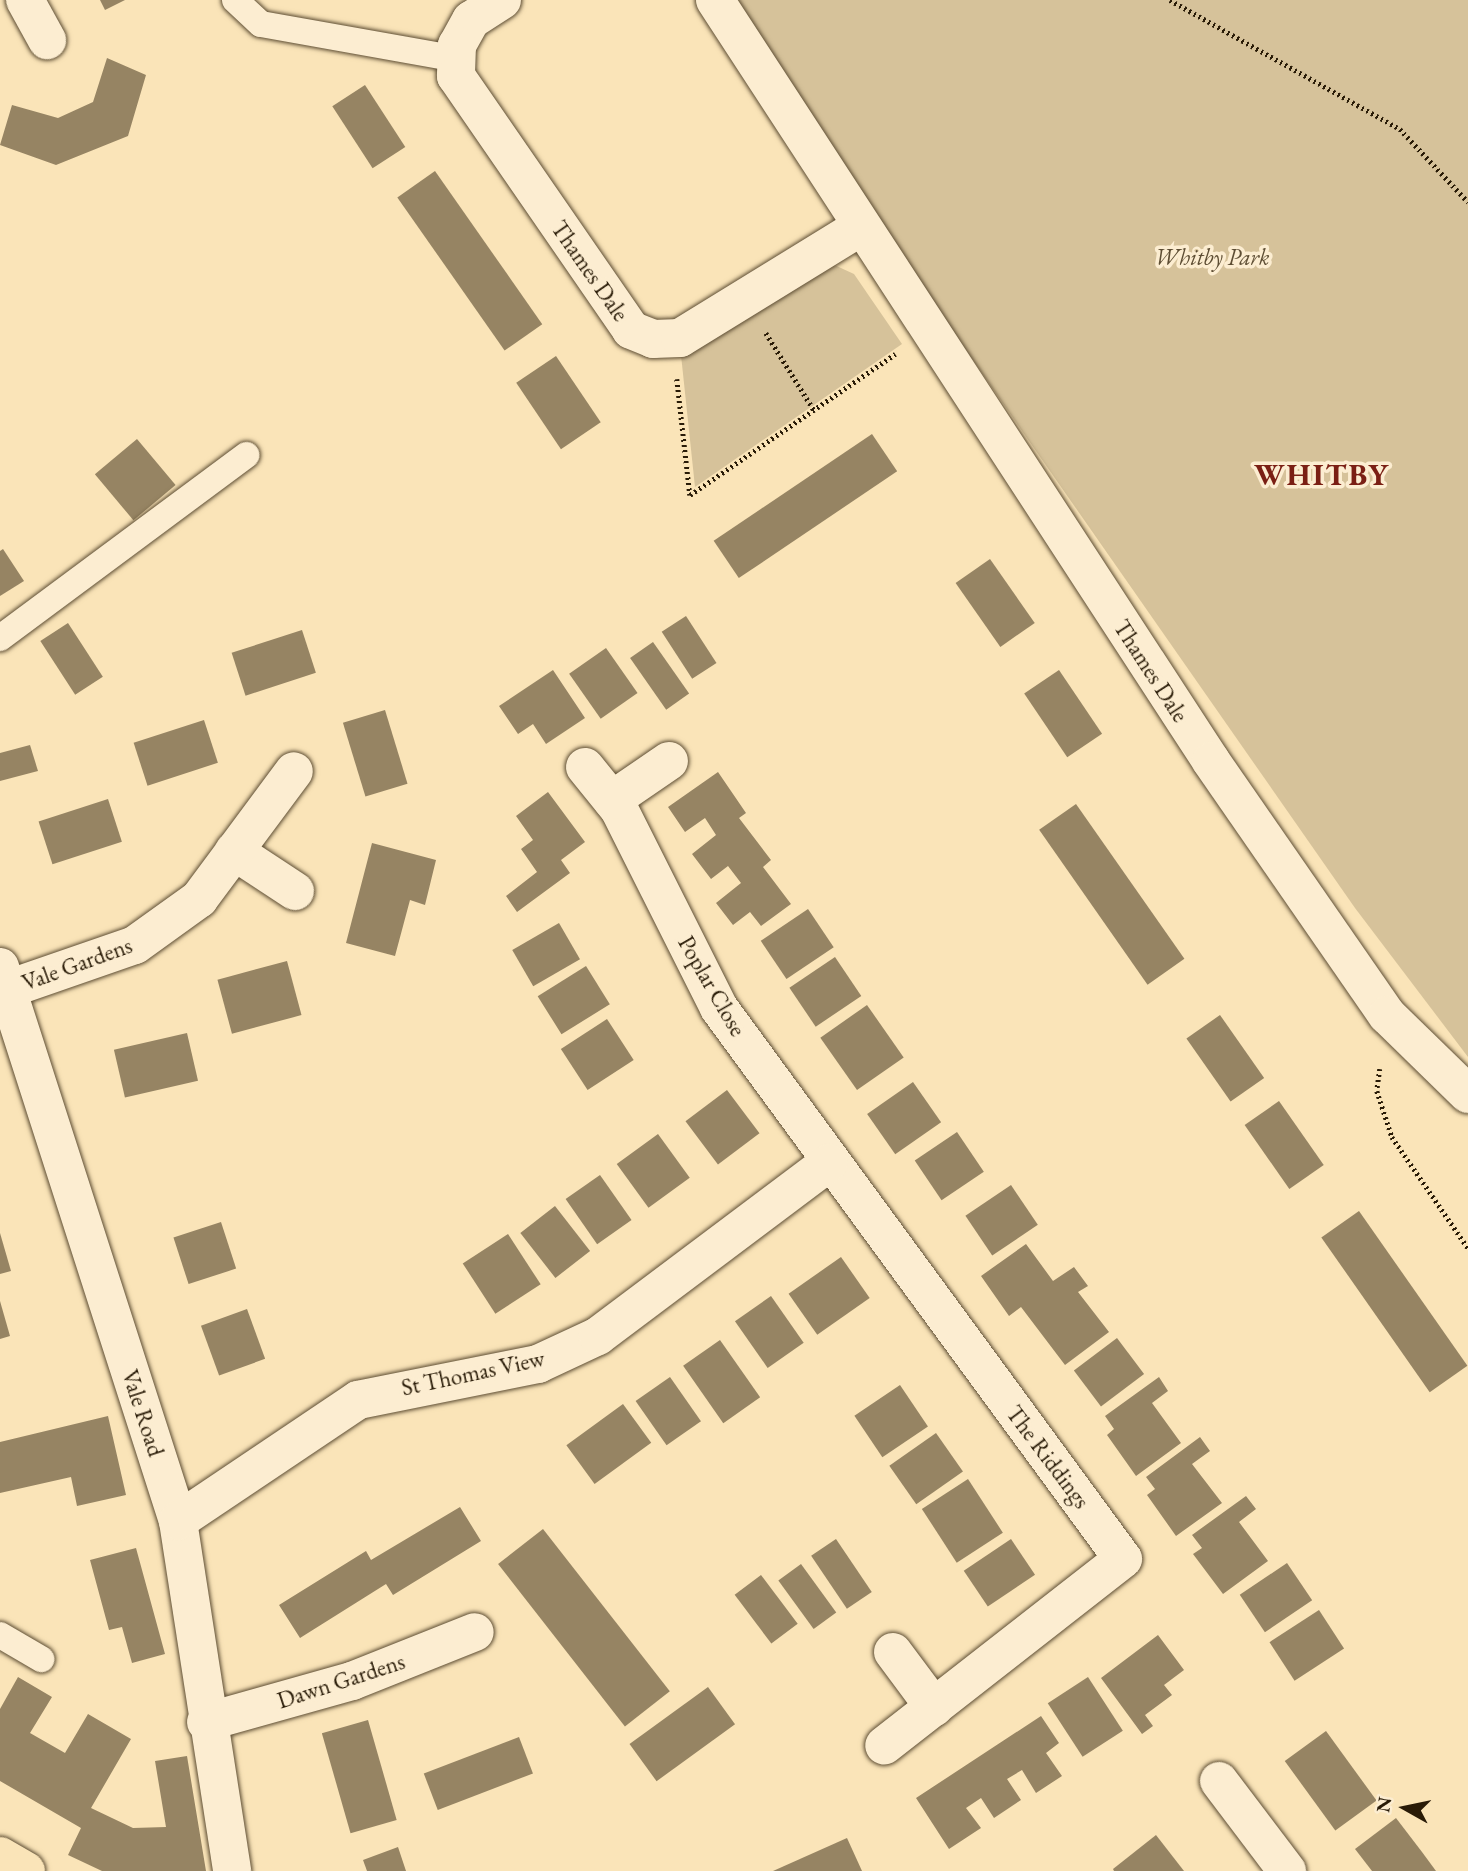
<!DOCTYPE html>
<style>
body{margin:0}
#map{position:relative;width:1468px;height:1871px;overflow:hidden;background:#fae4b8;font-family:"EB Garamond",serif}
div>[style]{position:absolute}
.green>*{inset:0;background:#d6c29a}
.building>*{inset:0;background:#968463;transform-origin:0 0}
.path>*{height:4.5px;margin-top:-2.25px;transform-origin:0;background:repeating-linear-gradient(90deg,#291b07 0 2px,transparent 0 5.5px)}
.roads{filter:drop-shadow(0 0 2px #5d4d33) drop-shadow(0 0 2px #5d4d33)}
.service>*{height:26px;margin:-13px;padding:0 13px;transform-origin:13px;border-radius:13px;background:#fcedd1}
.minor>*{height:38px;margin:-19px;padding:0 19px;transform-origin:19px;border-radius:19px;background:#fcedd1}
.primary>*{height:38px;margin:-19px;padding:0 19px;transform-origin:19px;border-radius:19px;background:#fae4b8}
span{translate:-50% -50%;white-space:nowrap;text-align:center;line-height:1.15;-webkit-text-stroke:7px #fcedd1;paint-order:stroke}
.park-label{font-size:23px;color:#5d4d33;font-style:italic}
.street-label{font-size:23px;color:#291b07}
.district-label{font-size:30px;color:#7a1f14;font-weight:700;letter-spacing:2px}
.north{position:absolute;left:1370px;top:1773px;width:70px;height:70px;-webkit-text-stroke:5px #fcedd1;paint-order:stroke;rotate:279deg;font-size:19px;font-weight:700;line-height:28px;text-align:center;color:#291b07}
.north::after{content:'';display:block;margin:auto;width:24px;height:32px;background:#291b07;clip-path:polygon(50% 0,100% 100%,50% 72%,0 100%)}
</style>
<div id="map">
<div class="green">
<i style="clip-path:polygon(736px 0,1468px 0,1468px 1057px,1355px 908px,1045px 464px,862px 200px)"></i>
<i style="clip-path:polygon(830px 263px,854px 274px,902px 344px,695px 487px,681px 355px)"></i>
</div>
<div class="building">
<i style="clip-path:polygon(100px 0,125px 0,105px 10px)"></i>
<i style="clip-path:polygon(107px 58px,146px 75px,128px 136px,56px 165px,0 145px,12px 105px,58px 118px,93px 102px)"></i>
<i style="left:365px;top:85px;width:74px;height:39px;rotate:57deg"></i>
<i style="left:435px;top:171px;width:187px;height:46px;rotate:55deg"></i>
<i style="left:556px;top:356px;width:80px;height:48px;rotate:56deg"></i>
<i style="left:872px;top:434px;width:45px;height:191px;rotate:56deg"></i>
<i style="left:137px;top:439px;width:60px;height:55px;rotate:50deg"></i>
<i style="clip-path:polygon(3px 549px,24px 581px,0 596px,0 551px)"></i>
<i style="left:990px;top:559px;width:78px;height:42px;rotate:55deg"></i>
<i style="left:686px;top:616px;width:56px;height:29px;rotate:57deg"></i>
<i style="left:68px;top:623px;width:64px;height:33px;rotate:57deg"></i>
<i style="left:302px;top:630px;width:45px;height:74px;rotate:72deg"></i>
<i style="left:653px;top:642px;width:63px;height:28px;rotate:55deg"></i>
<i style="left:606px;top:648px;width:55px;height:45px;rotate:55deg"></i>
<i style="clip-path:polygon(553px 670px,585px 718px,546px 744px,533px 724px,518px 734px,499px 706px)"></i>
<i style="left:1059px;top:670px;width:77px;height:42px;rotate:56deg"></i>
<i style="left:385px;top:710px;width:77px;height:44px;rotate:73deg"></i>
<i style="left:204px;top:720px;width:45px;height:74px;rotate:72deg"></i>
<i style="clip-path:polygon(30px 745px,38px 771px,0 781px,0 753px)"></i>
<i style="clip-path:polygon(718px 772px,746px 813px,739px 818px,771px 860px,763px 867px,791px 904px,761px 926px,750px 912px,733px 925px,716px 903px,741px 883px,728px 866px,711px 879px,692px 854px,716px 835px,705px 818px,685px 832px,668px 807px)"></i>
<i style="clip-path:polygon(548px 792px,585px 842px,561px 860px,570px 873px,517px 912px,506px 896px,537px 872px,521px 849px,533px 840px,516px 816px)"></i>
<i style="left:108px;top:799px;width:45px;height:73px;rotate:72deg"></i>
<i style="left:1076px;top:804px;width:189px;height:45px;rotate:55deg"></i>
<i style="clip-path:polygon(372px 843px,436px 860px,425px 905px,410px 900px,395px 956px,346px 943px)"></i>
<i style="left:808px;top:909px;width:46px;height:57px;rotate:56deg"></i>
<i style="left:559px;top:923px;width:42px;height:54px;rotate:60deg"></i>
<i style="left:835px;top:957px;width:47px;height:55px;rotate:56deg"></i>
<i style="left:287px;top:961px;width:56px;height:72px;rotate:75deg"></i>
<i style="left:586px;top:966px;width:45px;height:57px;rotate:58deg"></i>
<i style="left:867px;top:1005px;width:64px;height:57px;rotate:55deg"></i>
<i style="left:1220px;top:1015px;width:77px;height:41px;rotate:55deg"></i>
<i style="left:607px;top:1019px;width:49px;height:55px;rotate:57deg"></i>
<i style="left:187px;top:1033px;width:49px;height:75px;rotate:77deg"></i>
<i style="left:913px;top:1082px;width:49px;height:56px;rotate:55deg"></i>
<i style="left:727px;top:1090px;width:54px;height:52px;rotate:53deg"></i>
<i style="left:1279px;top:1101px;width:78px;height:42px;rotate:55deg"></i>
<i style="left:957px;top:1132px;width:48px;height:51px;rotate:56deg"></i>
<i style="left:658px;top:1134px;width:54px;height:51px;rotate:54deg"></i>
<i style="left:600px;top:1175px;width:55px;height:42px;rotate:55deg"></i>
<i style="left:1011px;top:1185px;width:48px;height:55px;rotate:56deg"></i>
<i style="left:555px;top:1206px;width:57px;height:44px;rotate:52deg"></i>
<i style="left:1359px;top:1211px;width:189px;height:46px;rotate:55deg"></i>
<i style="left:221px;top:1222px;width:49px;height:50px;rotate:72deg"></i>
<i style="clip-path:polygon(0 1233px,11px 1271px,0 1274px)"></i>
<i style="left:508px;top:1234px;width:60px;height:54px;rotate:57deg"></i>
<i style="clip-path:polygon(1026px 1244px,1053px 1281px,1074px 1267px,1088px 1286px,1078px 1292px,1109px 1332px,1065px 1365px,1021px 1307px,1009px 1316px,981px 1276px)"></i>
<i style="left:841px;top:1257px;width:50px;height:64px;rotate:55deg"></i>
<i style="left:771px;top:1296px;width:57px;height:44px;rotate:55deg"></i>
<i style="clip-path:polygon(0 1301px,10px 1336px,0 1339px)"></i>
<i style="left:247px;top:1309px;width:53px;height:49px;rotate:70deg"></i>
<i style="left:1117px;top:1338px;width:45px;height:54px;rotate:53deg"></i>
<i style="left:720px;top:1340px;width:70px;height:45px;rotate:55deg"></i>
<i style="left:670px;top:1377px;width:54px;height:42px;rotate:55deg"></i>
<i style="clip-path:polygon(1159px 1377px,1168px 1391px,1152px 1403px,1181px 1443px,1136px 1476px,1107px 1435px,1114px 1429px,1105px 1416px)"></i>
<i style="left:900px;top:1385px;width:50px;height:55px;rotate:56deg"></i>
<i style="left:623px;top:1404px;width:48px;height:70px;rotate:54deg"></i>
<i style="clip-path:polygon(108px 1416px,126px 1495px,77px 1506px,71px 1477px,0 1493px,0 1442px)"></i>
<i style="left:936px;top:1433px;width:47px;height:57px;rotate:55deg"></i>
<i style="clip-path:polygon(1200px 1437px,1210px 1451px,1192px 1464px,1222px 1503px,1176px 1536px,1147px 1495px,1155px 1489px,1146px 1477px)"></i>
<i style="left:968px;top:1479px;width:64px;height:55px;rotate:57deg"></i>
<i style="clip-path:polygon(1246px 1496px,1256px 1509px,1239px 1522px,1268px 1561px,1223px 1594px,1193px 1554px,1202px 1548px,1192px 1535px)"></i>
<i style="clip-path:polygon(460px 1507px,481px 1541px,393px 1595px,386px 1584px,300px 1638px,279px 1605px,366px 1551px,371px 1560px)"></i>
<i style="left:543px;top:1529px;width:206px;height:57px;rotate:52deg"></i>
<i style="left:836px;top:1539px;width:64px;height:30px;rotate:56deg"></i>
<i style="left:1011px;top:1539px;width:43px;height:57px;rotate:56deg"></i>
<i style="clip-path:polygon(136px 1548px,165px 1654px,132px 1663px,122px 1627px,109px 1630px,90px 1560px)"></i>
<i style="left:1287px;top:1563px;width:45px;height:57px;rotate:56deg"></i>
<i style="left:801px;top:1564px;width:60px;height:28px;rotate:54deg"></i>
<i style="left:761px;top:1575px;width:61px;height:33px;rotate:53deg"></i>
<i style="left:1319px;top:1610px;width:46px;height:59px;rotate:57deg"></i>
<i style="clip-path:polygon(1158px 1635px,1184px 1670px,1164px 1685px,1172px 1695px,1145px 1715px,1153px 1726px,1142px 1734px,1101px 1678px)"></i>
<i style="clip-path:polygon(18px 1677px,52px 1697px,30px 1733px,65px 1753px,88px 1714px,131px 1739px,91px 1808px,133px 1828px,166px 1827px,155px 1761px,187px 1756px,206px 1871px,102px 1871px,68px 1855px,81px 1828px,0 1781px,0 1709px)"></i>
<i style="left:1088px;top:1677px;width:64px;height:48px;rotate:57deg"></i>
<i style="left:708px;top:1687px;width:46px;height:97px;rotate:54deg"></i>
<i style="clip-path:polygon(1041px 1716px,1059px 1743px,1046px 1753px,1062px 1776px,1036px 1793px,1022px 1770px,1007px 1779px,1021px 1800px,994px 1818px,981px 1798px,966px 1808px,981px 1828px,949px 1849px,916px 1798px)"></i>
<i style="left:368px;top:1720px;width:104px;height:48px;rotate:74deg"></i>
<i style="left:1326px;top:1731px;width:86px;height:51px;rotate:54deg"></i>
<i style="left:519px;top:1737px;width:39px;height:102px;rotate:69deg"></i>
<i style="clip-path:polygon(1396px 1818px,1422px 1852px,1436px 1871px,1372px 1871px,1355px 1849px)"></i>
<i style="clip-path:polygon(1156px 1835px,1184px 1871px,1114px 1871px,1113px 1869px)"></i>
<i style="clip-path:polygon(847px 1838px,862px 1871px,773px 1871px)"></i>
<i style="clip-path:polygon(398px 1847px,406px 1871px,367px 1871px,363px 1860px)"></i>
</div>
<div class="path">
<i style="left:1170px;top:0;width:264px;rotate:29.3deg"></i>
<i style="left:1400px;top:129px;width:100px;rotate:47deg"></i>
<i style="left:766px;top:333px;width:91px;rotate:58.1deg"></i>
<i style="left:677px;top:379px;width:117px;rotate:83.6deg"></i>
<i style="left:690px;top:495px;width:249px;rotate:-34.5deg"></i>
<i style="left:1380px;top:1069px;width:22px;rotate:98deg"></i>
<i style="left:1377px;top:1091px;width:48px;rotate:71.9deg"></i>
<i style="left:1392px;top:1137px;width:135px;rotate:55.6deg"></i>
</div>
<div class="roads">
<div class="service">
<i style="left:235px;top:0;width:35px;rotate:43deg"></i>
<i style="left:261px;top:24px;width:199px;rotate:10.1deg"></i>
<i style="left:0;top:638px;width:307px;rotate:-36.6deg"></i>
<i style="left:0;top:1635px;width:48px;rotate:30.3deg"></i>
</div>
<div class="minor">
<i style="left:25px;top:0;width:46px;rotate:61.2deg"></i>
<i style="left:502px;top:0;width:37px;rotate:147deg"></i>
<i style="left:471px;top:20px;width:29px;rotate:119deg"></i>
<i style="left:457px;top:45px;width:31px;rotate:92deg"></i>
<i style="left:456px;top:76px;width:308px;rotate:55.4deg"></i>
<i style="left:631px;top:330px;width:24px;rotate:22deg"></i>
<i style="left:653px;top:339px;width:27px;rotate:-2deg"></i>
<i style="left:680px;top:338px;width:210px;rotate:-31.6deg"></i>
<i style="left:715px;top:0;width:908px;rotate:56.9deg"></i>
<i style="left:1211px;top:761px;width:309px;rotate:55.3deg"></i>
<i style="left:1387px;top:1015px;width:113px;rotate:44.3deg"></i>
<i style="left:585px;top:767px;width:54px;rotate:51deg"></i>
<i style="left:619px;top:809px;width:223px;rotate:63.3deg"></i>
<i style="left:719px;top:1008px;width:683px;rotate:53.75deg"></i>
<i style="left:1123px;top:1559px;width:303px;rotate:142deg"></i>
<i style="left:612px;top:800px;width:69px;rotate:-34.4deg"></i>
<i style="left:234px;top:851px;width:73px;rotate:33.3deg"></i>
<i style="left:0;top:967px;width:582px;rotate:72.19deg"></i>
<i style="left:178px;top:1521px;width:354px;rotate:81.2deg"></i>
<i style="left:8px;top:989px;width:134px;rotate:-19.1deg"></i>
<i style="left:135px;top:945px;width:79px;rotate:-35.7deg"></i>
<i style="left:199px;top:899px;width:159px;rotate:-53.4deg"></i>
<i style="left:178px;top:1521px;width:217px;rotate:-33.9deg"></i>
<i style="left:358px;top:1400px;width:184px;rotate:-11.3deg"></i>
<i style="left:538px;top:1364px;width:66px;rotate:-25deg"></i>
<i style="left:598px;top:1336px;width:288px;rotate:-36.9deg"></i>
<i style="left:893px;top:1652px;width:69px;rotate:53.3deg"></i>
<i style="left:206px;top:1722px;width:152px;rotate:-15.7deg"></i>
<i style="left:352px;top:1681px;width:132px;rotate:-21.7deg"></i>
<i style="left:1219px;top:1781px;width:113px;rotate:52.9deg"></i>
</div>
<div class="primary">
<i style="left:0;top:1856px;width:30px;rotate:30deg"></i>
</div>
</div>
<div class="park-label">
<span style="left:1212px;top:257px">Whitby Park</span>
</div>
<div class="street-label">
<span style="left:590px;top:271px;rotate:55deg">Thames Dale</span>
<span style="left:1151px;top:671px;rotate:57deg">Thames Dale</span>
<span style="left:77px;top:964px;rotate:-20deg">Vale Gardens</span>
<span style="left:712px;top:986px;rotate:60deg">Poplar Close</span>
<span style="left:473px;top:1373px;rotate:-12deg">St Thomas View</span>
<span style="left:143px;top:1413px;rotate:72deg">Vale Road</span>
<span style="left:1048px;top:1457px;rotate:53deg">The Riddings</span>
<span style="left:341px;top:1681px;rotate:-18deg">Dawn Gardens</span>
</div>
<div class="district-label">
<span style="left:1322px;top:475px">WHITBY</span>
</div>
<div class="north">N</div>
</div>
